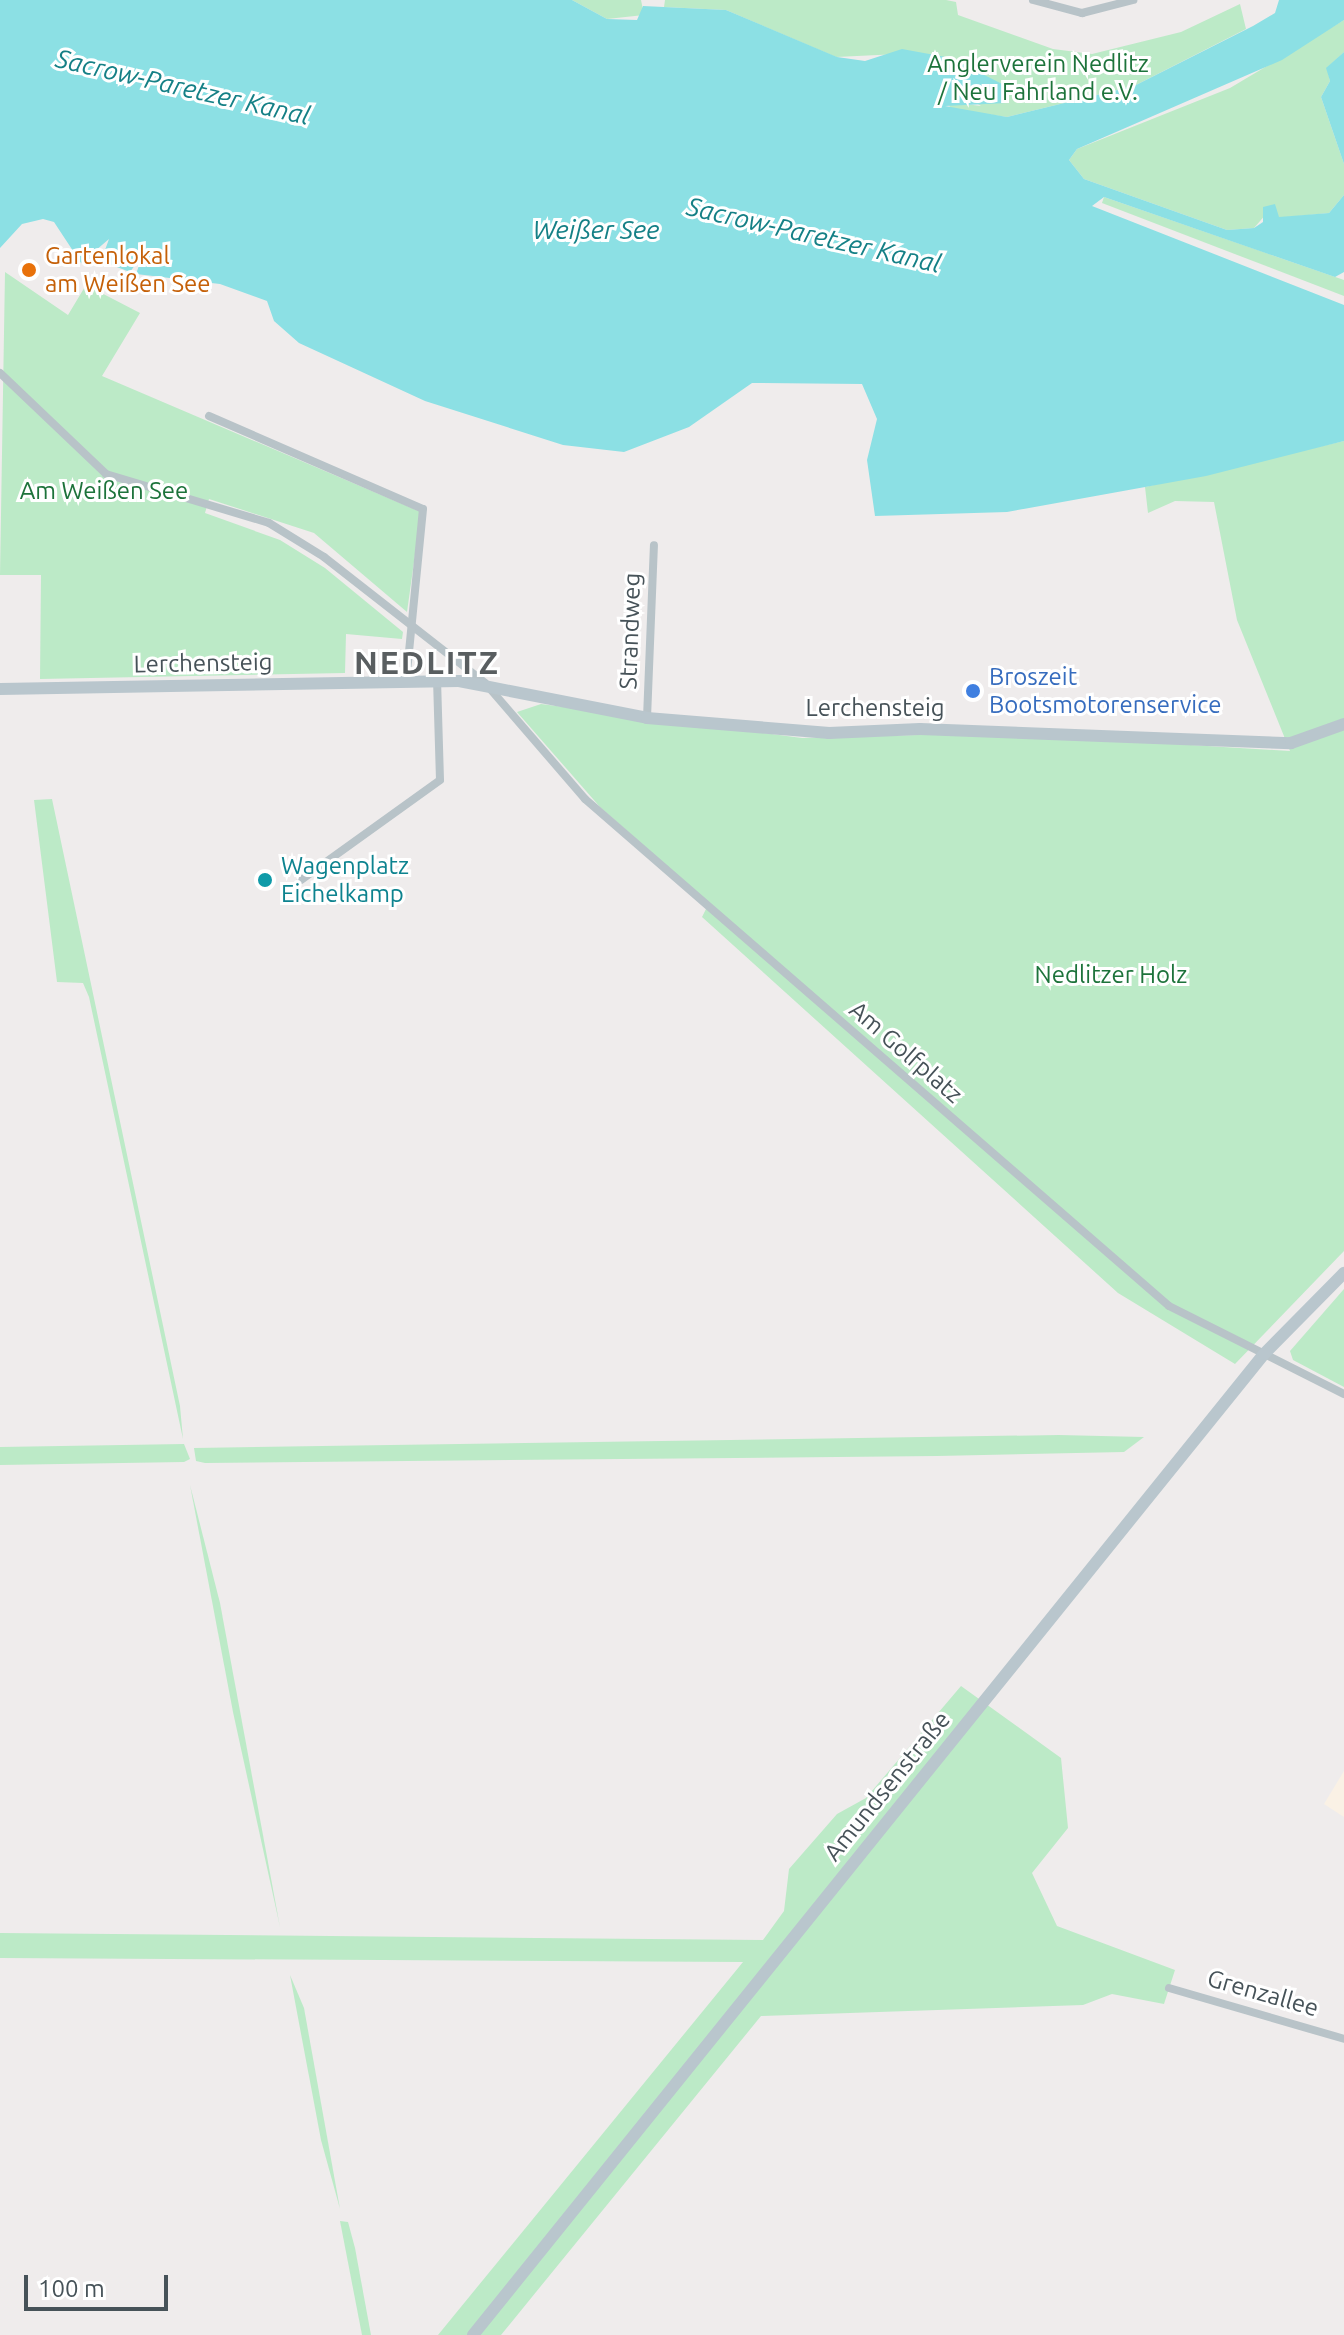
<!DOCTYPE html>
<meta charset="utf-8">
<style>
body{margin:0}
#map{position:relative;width:1344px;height:2335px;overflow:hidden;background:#efecec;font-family:Ubuntu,sans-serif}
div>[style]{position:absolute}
.commercial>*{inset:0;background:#faf1e5}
.green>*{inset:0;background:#bceac7}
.water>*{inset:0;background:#8ce0e4}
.street>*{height:8px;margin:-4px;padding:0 4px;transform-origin:4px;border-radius:4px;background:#b8c3c8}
.secondary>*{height:12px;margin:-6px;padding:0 6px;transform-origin:6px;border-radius:6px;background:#b9c6cd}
.dots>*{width:22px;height:22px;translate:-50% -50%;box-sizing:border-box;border:4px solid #fff;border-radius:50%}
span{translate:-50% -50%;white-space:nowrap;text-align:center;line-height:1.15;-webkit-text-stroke:6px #fff;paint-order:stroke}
.park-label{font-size:24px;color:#1d733b}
.food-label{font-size:24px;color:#c56008}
.left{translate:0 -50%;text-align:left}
.street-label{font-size:24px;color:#465258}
.shop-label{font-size:24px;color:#366cbe}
.culture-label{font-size:24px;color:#0d838f}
.water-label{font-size:26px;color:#158086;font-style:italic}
.district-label{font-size:32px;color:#595e60;font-weight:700;letter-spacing:2px}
.scale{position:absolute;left:24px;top:2275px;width:144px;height:36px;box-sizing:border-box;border:4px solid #465258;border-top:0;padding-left:10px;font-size:24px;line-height:28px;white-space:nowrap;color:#465258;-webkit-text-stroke:6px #fff;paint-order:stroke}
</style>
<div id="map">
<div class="commercial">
<i style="clip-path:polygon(1344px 1771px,1344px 1817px,1324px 1804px)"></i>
</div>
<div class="green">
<i style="clip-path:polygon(572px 0,641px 0,644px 15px,607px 19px)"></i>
<i style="clip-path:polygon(665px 0,946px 0,956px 2px,958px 15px,1053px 49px,1092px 54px,1181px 32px,1240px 4px,1246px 29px,1134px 86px,1007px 117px,950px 109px,949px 102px,981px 106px,899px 54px,836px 57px,726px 10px,664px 7px)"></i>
<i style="clip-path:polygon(1344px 20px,1344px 52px,1327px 68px,1330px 81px,1321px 97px,1344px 164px,1344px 195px,1329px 213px,1278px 218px,1274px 205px,1254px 228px,1227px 230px,1084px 179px,1069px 160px,1077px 149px,1230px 88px)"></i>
<i style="clip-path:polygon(1104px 197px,1344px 280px,1344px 296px,1102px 203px)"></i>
<i style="clip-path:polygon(5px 272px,68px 315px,86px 285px,140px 313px,102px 376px,421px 512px,407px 612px,314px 533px,209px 499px,205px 513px,280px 540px,325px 568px,403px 632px,402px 639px,346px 634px,345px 673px,40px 679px,41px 575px,0 575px)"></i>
<i style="clip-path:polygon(1344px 441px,1344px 1251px,1235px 1364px,1118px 1293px,702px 917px,709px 903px,600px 807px,517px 712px,541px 704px,802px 738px,997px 733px,1290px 751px,1237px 620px,1214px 502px,1175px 501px,1148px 513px,1145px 487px)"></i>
<i style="clip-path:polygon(52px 799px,180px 1406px,183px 1439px,89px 997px,83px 983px,57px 982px,34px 800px)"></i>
<i style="clip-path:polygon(1344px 1289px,1344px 1387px,1293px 1360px,1290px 1351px)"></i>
<i style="clip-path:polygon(1059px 1435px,1144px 1437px,1124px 1452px,937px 1456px,205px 1463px,196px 1461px,194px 1448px)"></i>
<i style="clip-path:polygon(184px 1444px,190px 1459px,184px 1462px,0 1465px,0 1447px)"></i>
<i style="clip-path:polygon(190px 1485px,220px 1603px,280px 1927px,233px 1712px)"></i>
<i style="clip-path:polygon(961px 1686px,1061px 1758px,1068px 1828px,1032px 1873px,1057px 1926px,1175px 1970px,1164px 2004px,1112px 1994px,1083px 2005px,761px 2016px,501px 2335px,438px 2335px,743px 1962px,0 1958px,0 1933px,763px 1940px,784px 1911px,789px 1869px,837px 1814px,866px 1798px)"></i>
<i style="clip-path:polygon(290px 1975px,304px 2008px,340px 2209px,321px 2140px)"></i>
<i style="clip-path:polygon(340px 2221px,348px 2222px,355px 2248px,371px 2335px,362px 2335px)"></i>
</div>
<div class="water">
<i style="clip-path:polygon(0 0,572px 0,607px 19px,637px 20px,643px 6px,726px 10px,837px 57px,865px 61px,902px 49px,951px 58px,1008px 87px,1006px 103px,945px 106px,1007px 117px,1134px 86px,1253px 26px,1275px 13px,1279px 0,1344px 0,1344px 20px,1282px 60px,1077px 149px,1069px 160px,1084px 179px,1227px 230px,1254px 228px,1263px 222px,1263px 207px,1275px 204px,1279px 217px,1329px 213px,1344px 195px,1344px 272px,1335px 277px,1104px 197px,1092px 206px,1344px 305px,1344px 441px,1206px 476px,1007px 512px,875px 516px,867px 460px,877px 419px,862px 384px,752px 383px,689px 427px,624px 452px,563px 445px,425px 401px,299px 343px,274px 321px,267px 301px,220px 284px,136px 274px,143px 254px,130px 272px,101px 261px,109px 239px,81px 263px,54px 222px,43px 219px,22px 224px,0 248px)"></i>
<i style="clip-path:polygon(1344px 52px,1344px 164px,1321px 97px,1330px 81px,1326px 68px)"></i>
</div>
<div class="street">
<i style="left:1033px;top:0;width:51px;rotate:14.9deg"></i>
<i style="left:1082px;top:13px;width:53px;rotate:-14.3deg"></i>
<i style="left:0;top:373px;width:146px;rotate:43.6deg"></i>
<i style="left:106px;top:474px;width:170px;rotate:16.7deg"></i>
<i style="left:269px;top:523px;width:65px;rotate:31.7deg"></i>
<i style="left:324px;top:557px;width:204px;rotate:38deg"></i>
<i style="left:485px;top:683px;width:153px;rotate:49.2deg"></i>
<i style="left:585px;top:799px;width:773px;rotate:40.96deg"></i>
<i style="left:1169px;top:1306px;width:196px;rotate:26.7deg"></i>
<i style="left:209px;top:416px;width:233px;rotate:23.5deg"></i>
<i style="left:423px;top:509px;width:173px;rotate:95.6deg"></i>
<i style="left:647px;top:718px;width:173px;rotate:-87.7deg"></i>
<i style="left:301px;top:880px;width:171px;rotate:-35.7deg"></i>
<i style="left:440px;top:780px;width:99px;rotate:-91.7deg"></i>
<i style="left:1169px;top:1988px;width:182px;rotate:16.2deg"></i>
</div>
<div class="secondary">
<i style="left:0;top:689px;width:459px;rotate:-1deg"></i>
<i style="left:459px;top:681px;width:192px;rotate:11.1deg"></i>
<i style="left:647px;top:718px;width:183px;rotate:4.7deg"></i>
<i style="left:829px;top:733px;width:91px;rotate:-2.5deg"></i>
<i style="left:920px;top:729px;width:371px;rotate:2.2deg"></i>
<i style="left:1291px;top:743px;width:56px;rotate:-19.7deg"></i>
<i style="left:473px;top:2335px;width:1260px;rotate:-51.12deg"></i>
<i style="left:1264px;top:1354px;width:114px;rotate:-45.4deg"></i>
</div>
<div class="dots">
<i style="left:29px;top:270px;background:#e8710a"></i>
<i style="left:973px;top:691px;background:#3f7fe0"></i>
<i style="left:265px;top:880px;background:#0f9aa8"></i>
</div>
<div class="park-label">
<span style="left:1038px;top:78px">Anglerverein Nedlitz<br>/ Neu Fahrland e.V.</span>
<span style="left:104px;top:491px">Am Weißen See</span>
<span style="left:1111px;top:975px">Nedlitzer Holz</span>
</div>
<div class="food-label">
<span class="left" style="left:45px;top:270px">Gartenlokal<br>am Weißen See</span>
</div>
<div class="street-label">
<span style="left:630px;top:631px;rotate:-88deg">Strandweg</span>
<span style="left:203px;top:663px;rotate:-1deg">Lerchensteig</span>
<span style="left:875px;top:708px">Lerchensteig</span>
<span style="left:906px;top:1052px;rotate:41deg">Am Golfplatz</span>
<span style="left:887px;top:1786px;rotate:-51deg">Amundsenstraße</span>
<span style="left:1263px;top:1993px;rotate:16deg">Grenzallee</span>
</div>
<div class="shop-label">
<span class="left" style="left:989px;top:691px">Broszeit<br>Bootsmotorenservice</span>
</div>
<div class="culture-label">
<span class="left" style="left:281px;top:880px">Wagenplatz<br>Eichelkamp</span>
</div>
<div class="water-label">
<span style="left:183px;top:87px;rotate:13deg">Sacrow-Paretzer Kanal</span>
<span style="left:596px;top:230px">Weißer See</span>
<span style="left:814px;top:235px;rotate:13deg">Sacrow-Paretzer Kanal</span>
</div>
<div class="district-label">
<span style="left:427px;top:662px">NEDLITZ</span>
</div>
<div class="scale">100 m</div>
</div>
